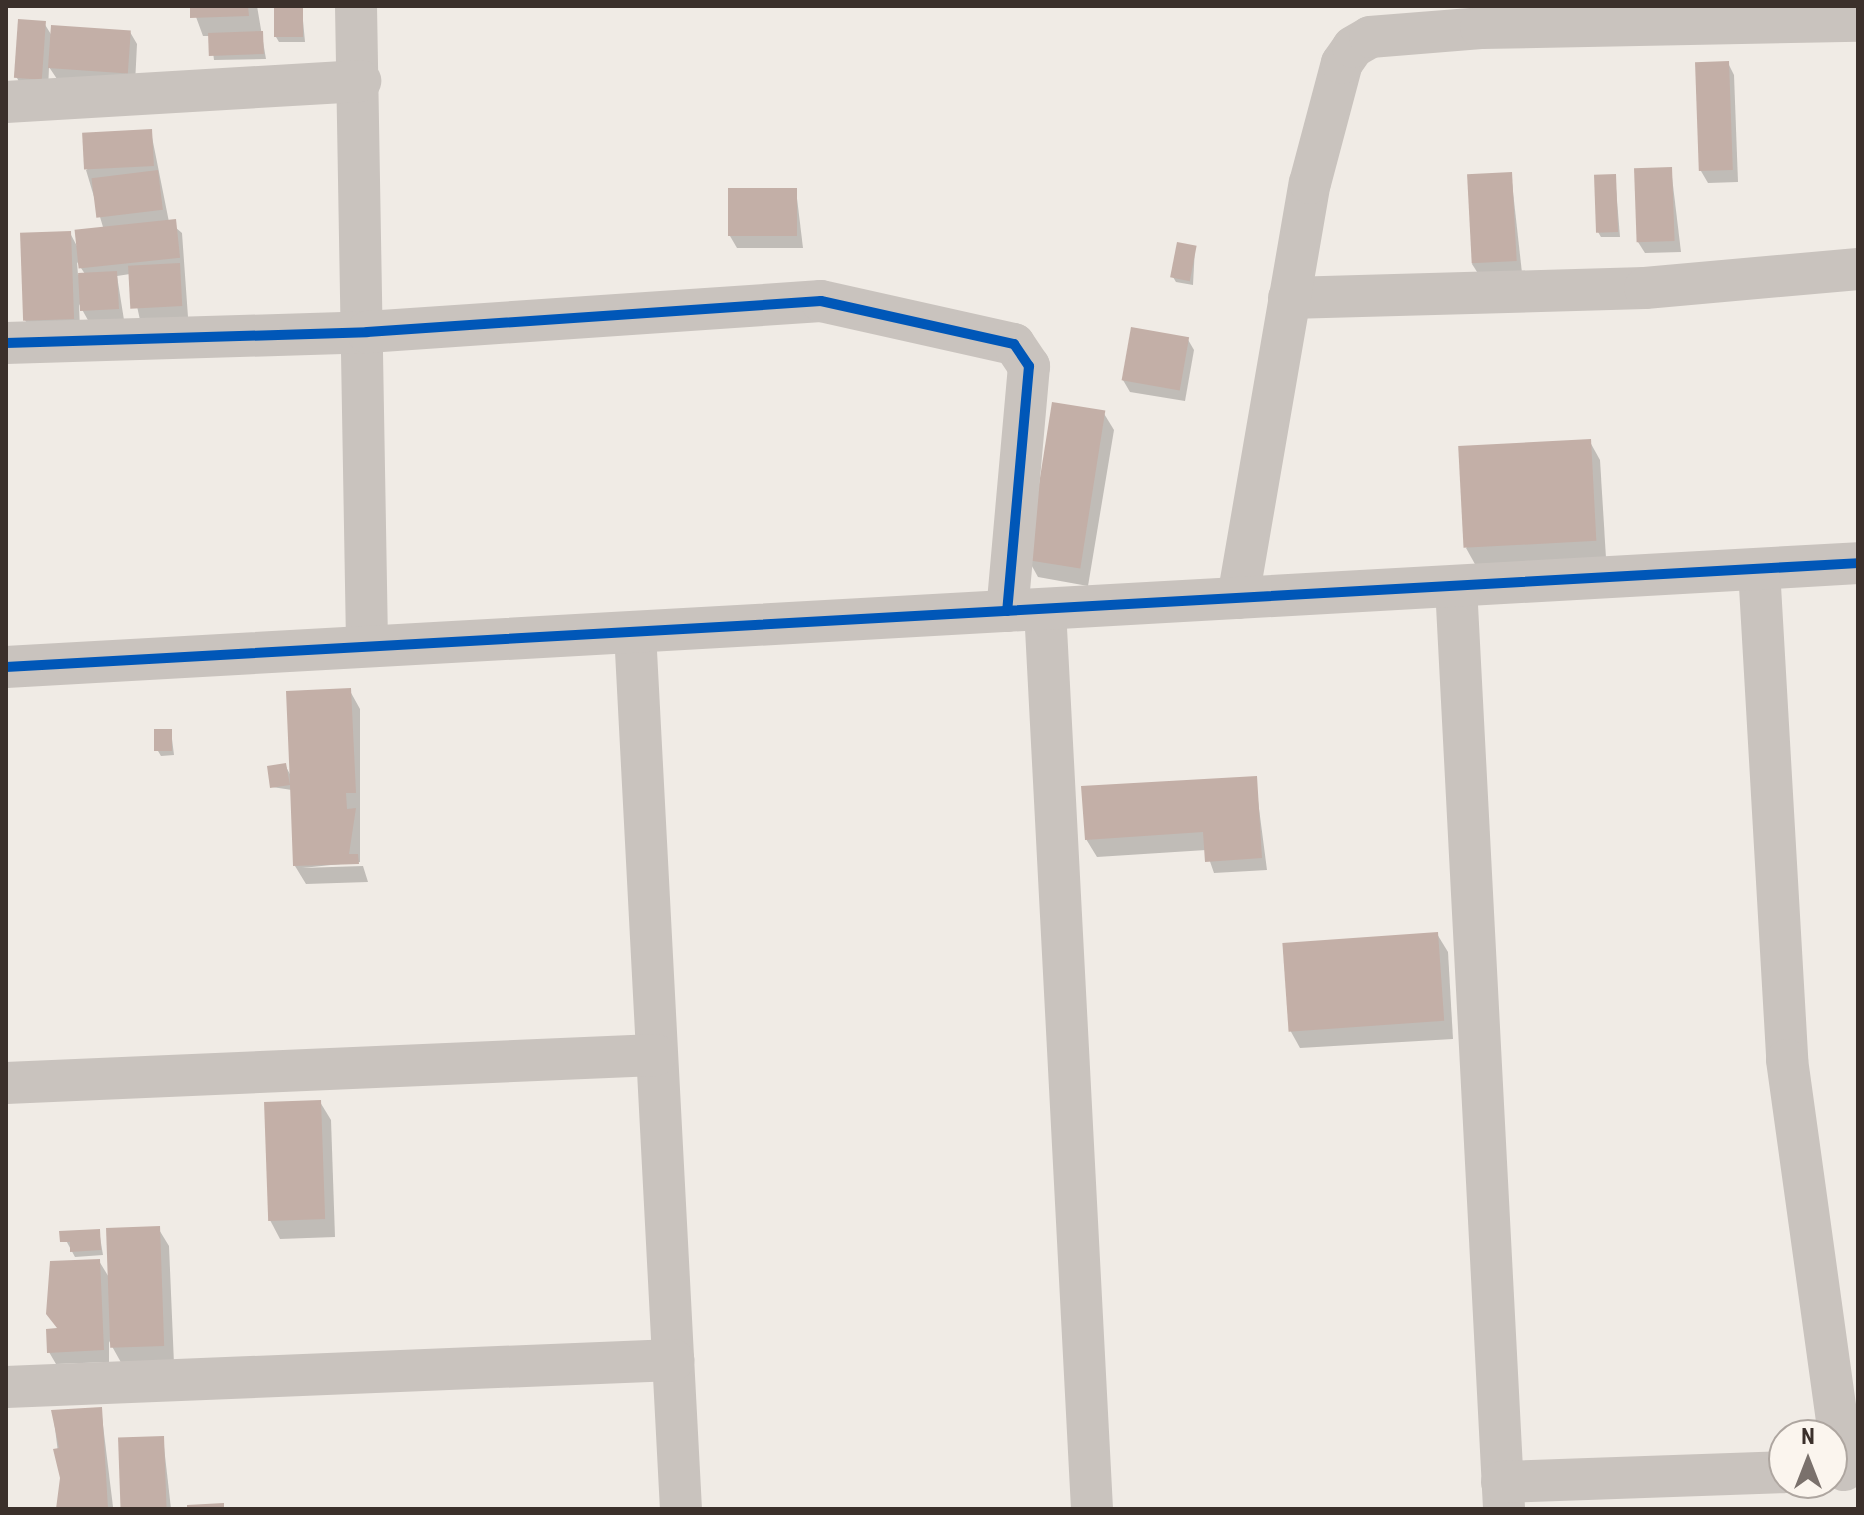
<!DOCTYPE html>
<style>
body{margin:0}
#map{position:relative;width:1864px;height:1515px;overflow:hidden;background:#f0ebe5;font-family:"Roboto Condensed",sans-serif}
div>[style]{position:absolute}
.shadow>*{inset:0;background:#0003;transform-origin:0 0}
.building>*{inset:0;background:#c3afa7;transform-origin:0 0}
.minor>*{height:42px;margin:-21px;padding:0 21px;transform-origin:21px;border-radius:21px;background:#c9c3be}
.cycleway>*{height:10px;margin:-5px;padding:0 5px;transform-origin:5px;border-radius:5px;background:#0057b8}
span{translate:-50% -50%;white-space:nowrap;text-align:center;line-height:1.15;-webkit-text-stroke:7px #fbf5ee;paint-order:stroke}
.frame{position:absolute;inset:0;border:8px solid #3b302b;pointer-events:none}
.north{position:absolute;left:1768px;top:1419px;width:80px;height:80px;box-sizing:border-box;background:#fbf5ee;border:2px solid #aea6a0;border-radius:50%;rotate:0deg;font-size:22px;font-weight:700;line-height:32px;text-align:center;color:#3b302b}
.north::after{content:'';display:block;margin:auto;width:28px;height:36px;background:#7a716c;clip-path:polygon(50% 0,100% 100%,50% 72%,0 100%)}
</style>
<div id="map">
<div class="shadow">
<i style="clip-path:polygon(192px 6px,257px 6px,266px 59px,214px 60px,211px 36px,203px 36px)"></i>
<i style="clip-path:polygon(302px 10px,305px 42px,279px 42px,276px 37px)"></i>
<i style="clip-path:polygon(44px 23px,52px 36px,130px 32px,137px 44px,135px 84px,57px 79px,49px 67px,48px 91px,24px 90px,17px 78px)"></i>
<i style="clip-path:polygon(1728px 63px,1734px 75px,1738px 182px,1708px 183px,1701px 171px)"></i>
<i style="clip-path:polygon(evenodd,151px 132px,169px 222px,182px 233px,188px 317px,140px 320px,130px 274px,117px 276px,124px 320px,89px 322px,79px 304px,80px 330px,32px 332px,25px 320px,70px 233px,78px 248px,103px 227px,86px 170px,151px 132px,77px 262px,85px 274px,78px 275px,77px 262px)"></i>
<i style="clip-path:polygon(1671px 169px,1681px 252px,1645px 253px,1638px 242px)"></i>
<i style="clip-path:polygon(1511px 174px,1522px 273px,1479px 275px,1472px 264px)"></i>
<i style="clip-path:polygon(1615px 176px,1620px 237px,1601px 237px,1598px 232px)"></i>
<i style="clip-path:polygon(796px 190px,803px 248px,737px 248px,730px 236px)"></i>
<i style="clip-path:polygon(1195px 247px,1193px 285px,1176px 282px,1173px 277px)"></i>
<i style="clip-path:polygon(1187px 338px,1194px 350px,1185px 401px,1130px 392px,1123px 380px)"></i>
<i style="clip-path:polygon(1103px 412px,1114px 430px,1088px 586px,1038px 577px,1028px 559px)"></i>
<i style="clip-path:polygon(1590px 442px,1600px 460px,1606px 558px,1476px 566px,1466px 548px)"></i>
<i style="clip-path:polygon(350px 691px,360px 709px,360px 862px,302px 868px,363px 866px,368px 882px,306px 884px,295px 866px,292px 790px,272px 787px,285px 765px,291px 776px)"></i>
<i style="clip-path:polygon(171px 731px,174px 755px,161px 756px,158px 751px)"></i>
<i style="clip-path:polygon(1255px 778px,1267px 870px,1214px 873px,1206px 850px,1097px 857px,1086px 839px)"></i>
<i style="clip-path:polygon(1437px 934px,1448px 952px,1453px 1039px,1300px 1048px,1290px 1030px)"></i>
<i style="clip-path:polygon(320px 1102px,331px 1120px,335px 1237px,280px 1239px,270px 1220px)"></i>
<i style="clip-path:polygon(158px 1228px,169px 1246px,174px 1364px,123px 1366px,109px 1341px,109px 1362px,56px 1364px,49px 1352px,99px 1261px,110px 1279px)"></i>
<i style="clip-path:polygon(99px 1231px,103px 1255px,75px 1257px,62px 1233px)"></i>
<i style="left:101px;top:1409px;width:101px;height:48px;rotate:83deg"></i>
<i style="clip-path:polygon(163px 1438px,171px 1509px,122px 1509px)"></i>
</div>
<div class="building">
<i style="clip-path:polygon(190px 6px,248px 6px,249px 16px,190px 18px)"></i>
<i style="left:274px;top:8px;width:29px;height:29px"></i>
<i style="left:18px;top:19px;width:28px;height:59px;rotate:4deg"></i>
<i style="left:51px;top:25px;width:80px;height:43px;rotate:4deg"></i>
<i style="left:263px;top:31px;width:23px;height:55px;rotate:88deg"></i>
<i style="left:1729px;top:61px;width:109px;height:34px;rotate:88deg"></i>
<i style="left:152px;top:129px;width:37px;height:70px;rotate:87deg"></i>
<i style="left:1672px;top:167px;width:74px;height:38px;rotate:88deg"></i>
<i style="left:158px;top:170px;width:40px;height:67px;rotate:83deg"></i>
<i style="left:1512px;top:172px;width:89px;height:45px;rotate:87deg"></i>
<i style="left:1616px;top:174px;width:58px;height:22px;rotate:88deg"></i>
<i style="left:728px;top:188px;width:69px;height:48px"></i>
<i style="left:176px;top:219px;width:39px;height:102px;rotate:84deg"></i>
<i style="left:71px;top:231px;width:88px;height:51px;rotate:88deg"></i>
<i style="left:1177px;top:242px;width:20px;height:36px;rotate:11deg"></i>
<i style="left:180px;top:263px;width:43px;height:52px;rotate:87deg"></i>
<i style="left:117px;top:271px;width:38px;height:39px;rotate:87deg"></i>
<i style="left:1131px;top:327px;width:59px;height:54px;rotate:10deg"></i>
<i style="left:1052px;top:402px;width:54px;height:160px;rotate:9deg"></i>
<i style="left:1591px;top:439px;width:102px;height:133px;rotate:87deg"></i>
<i style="clip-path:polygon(351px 688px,356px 793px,346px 793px,347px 809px,356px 808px,349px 854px,358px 854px,359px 864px,293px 866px,290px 785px,270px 788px,267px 766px,286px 763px,290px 785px,286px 691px)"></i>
<i style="left:154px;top:729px;width:18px;height:22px"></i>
<i style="clip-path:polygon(1257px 776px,1262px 858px,1205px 862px,1203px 832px,1085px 840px,1081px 786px)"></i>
<i style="left:1438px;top:932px;width:89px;height:156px;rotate:86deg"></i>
<i style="left:321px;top:1100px;width:119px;height:57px;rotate:88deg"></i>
<i style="left:160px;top:1226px;width:120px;height:54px;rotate:88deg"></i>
<i style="clip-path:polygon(100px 1229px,101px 1250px,70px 1252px,70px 1242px,60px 1242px,59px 1231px)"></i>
<i style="clip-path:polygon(100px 1259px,104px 1350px,47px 1353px,46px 1329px,57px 1328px,46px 1314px,50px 1261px)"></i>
<i style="clip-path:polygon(102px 1407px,108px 1509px,56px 1509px,60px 1478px,53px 1449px,59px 1448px,51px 1410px)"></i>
<i style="left:164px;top:1436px;width:73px;height:46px;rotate:88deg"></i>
<i style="clip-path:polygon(224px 1503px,224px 1509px,187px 1509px,187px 1505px)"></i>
</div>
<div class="minor">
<i style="left:356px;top:6px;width:639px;rotate:89.01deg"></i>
<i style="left:6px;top:102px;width:355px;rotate:-3.4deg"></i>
<i style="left:1289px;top:298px;width:356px;rotate:-1.6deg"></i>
<i style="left:1645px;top:288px;width:214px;rotate:-5.1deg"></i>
<i style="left:6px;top:343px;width:361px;rotate:-1.7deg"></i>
<i style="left:367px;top:332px;width:455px;rotate:-3.9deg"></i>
<i style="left:821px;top:301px;width:198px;rotate:12.6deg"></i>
<i style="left:1014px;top:344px;width:27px;rotate:56deg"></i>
<i style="left:1029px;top:366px;width:246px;rotate:95.1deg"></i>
<i style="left:1759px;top:569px;width:492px;rotate:86.7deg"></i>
<i style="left:1787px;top:1060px;width:414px;rotate:82.1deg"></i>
<i style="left:1456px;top:586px;width:924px;rotate:87.02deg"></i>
<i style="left:1238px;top:598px;width:421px;rotate:-80.2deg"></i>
<i style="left:1310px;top:183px;width:124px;rotate:-75.1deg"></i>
<i style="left:1342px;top:63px;width:19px;rotate:-55deg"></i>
<i style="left:1353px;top:47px;width:20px;rotate:-30deg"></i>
<i style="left:1370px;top:37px;width:111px;rotate:-4.6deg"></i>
<i style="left:1481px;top:28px;width:377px;rotate:-1.1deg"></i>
<i style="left:1045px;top:609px;width:901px;rotate:87.01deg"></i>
<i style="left:635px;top:632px;width:878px;rotate:87deg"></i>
<i style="left:6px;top:667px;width:1855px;rotate:-3.21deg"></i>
<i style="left:6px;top:1083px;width:650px;rotate:-2.47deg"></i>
<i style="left:6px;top:1387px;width:668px;rotate:-2.32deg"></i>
<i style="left:1502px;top:1482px;width:282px;rotate:-2deg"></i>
</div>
<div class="cycleway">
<i style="left:6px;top:343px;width:361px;rotate:-1.7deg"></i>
<i style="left:367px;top:332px;width:455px;rotate:-3.9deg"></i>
<i style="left:821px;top:301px;width:198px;rotate:12.6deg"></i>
<i style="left:1014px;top:344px;width:27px;rotate:56deg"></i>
<i style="left:1029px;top:366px;width:246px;rotate:95.1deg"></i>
<i style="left:6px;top:667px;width:1855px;rotate:-3.21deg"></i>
</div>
<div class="frame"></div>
<div class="north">N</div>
</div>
